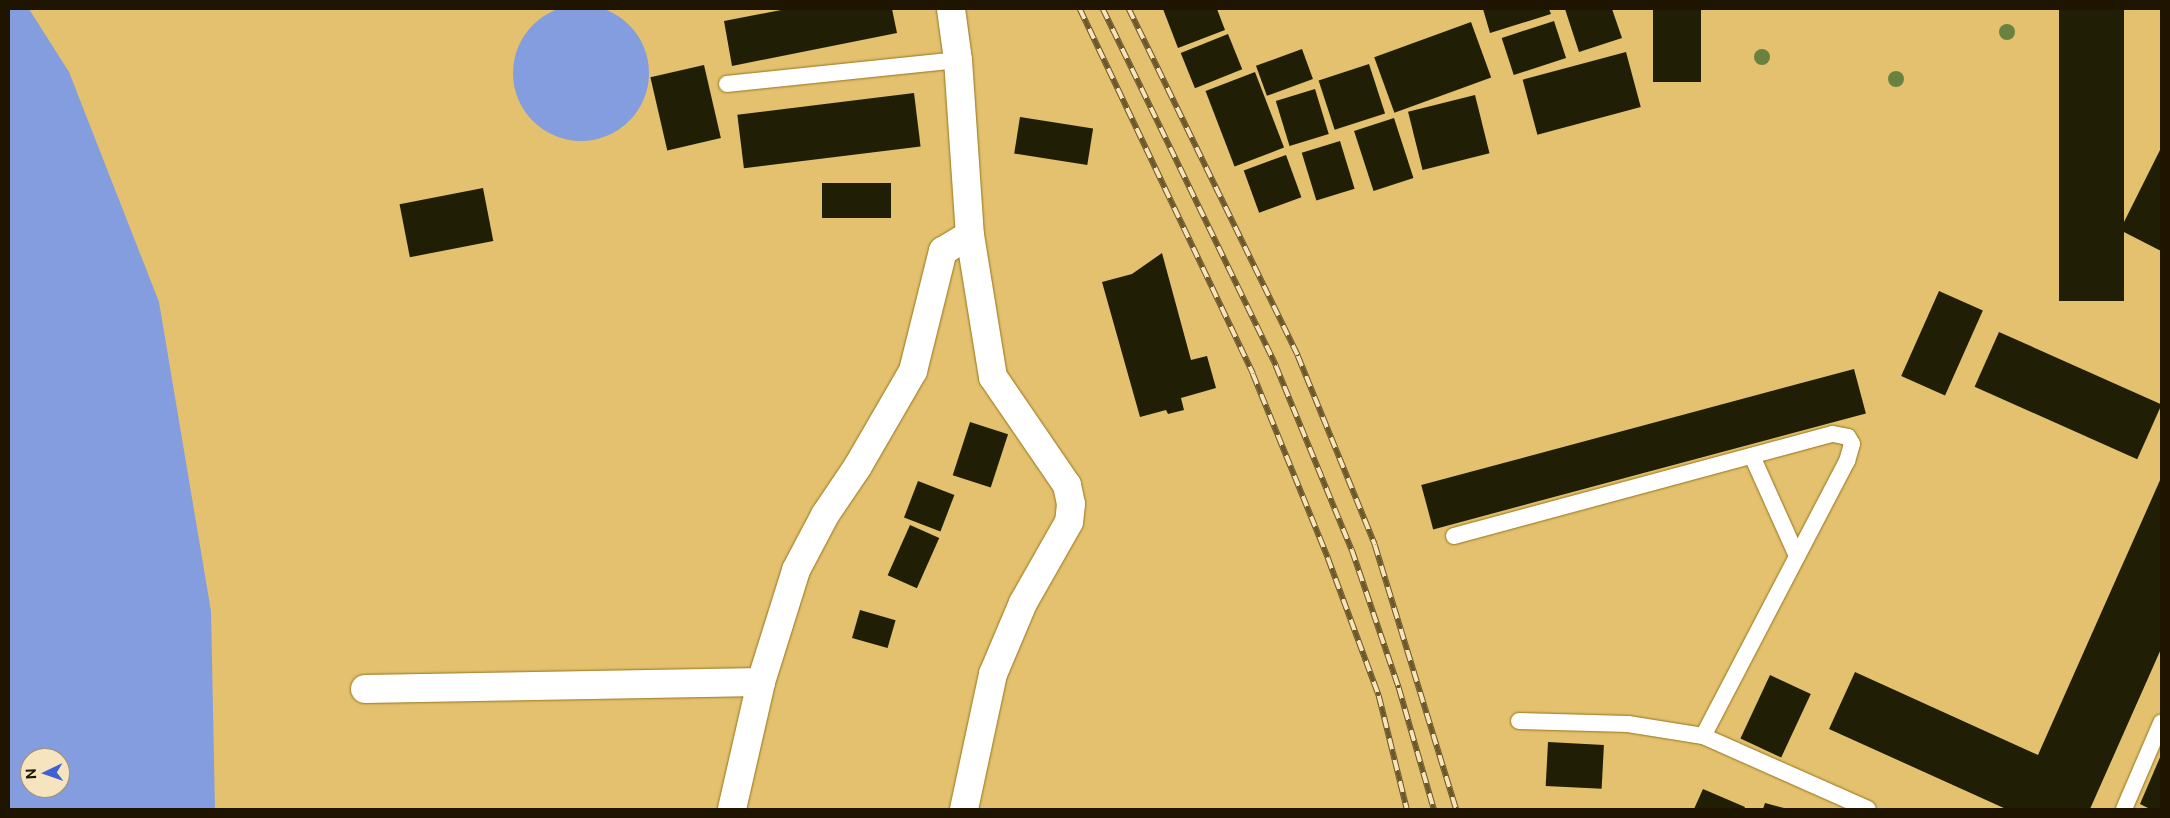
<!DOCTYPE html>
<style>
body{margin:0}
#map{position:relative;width:2170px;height:818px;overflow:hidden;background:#e3c16e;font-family:"Public Sans",sans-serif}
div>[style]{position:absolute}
.water>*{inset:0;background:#839dde}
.round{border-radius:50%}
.building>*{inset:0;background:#201f06;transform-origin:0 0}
.roads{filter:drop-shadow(0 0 1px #96751b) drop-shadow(0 0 1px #96751b)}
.service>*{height:16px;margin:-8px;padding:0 8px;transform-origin:8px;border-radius:8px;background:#fff}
.minor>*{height:28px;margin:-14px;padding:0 14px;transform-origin:14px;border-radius:14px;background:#fff}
.rail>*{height:5.5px;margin-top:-2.75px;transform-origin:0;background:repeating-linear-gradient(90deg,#f5e4bd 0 11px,#6b582b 0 22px);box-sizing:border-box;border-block:1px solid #6b582b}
.trees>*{width:16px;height:16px;margin:-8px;border-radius:50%;background:#698240}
span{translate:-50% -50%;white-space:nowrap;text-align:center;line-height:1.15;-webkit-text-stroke:5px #f5e4bd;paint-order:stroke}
.frame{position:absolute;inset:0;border:10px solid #1e1400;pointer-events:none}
.north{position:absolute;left:20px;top:748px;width:50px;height:50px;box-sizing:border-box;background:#f5e4bd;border:1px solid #9f9171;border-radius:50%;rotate:267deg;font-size:14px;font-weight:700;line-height:20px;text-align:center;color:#1e1400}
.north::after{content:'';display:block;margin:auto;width:18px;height:22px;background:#4061d4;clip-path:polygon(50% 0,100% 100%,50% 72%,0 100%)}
</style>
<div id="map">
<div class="water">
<i class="round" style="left:513px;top:5px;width:136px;height:136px"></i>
<i style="clip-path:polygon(evenodd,9px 9px,29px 9px,69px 72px,159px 302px,211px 611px,215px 809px,9px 809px,9px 9px,30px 758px,60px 758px,60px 788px,30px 788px,30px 758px)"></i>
</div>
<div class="building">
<i style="clip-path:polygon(786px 9px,892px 9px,897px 33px,732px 66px,724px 21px)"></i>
<i style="clip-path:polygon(1163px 9px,1217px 9px,1225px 30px,1178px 48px)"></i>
<i style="clip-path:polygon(1483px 9px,1549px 9px,1551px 14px,1490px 33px)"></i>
<i style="clip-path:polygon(1565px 9px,1612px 9px,1622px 38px,1579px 52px)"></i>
<i style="left:1653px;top:9px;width:48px;height:73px"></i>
<i style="left:2059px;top:9px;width:65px;height:292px"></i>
<i style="left:1554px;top:21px;width:39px;height:55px;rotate:72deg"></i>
<i style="left:1471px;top:22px;width:59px;height:103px;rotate:70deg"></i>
<i style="left:1228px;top:34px;width:38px;height:51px;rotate:68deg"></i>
<i style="left:1302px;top:49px;width:32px;height:49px;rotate:70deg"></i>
<i style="left:1626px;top:52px;width:57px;height:107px;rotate:75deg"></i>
<i style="left:1369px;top:64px;width:52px;height:53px;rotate:72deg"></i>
<i style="left:704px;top:65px;width:75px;height:55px;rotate:77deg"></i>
<i style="left:1255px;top:72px;width:81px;height:53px;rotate:69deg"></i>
<i style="left:1315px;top:89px;width:47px;height:41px;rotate:73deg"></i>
<i style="left:914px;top:93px;width:54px;height:178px;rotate:83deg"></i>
<i style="left:1475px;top:95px;width:60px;height:69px;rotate:76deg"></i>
<i style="left:1020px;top:117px;width:74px;height:37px;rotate:9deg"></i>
<i style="left:1394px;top:118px;width:63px;height:42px;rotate:72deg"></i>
<i style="left:1340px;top:141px;width:50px;height:40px;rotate:73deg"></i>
<i style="clip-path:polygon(2161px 148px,2161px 251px,2120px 230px)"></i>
<i style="left:1286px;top:155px;width:45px;height:45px;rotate:70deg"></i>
<i style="left:822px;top:183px;width:69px;height:35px"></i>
<i style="left:483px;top:188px;width:54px;height:85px;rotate:79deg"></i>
<i style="clip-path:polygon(1162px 253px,1191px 360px,1207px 356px,1216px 388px,1181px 398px,1184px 410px,1168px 414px,1166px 410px,1140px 417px,1102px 282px,1132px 274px)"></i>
<i style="left:1939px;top:291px;width:48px;height:93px;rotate:24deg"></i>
<i style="left:1999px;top:332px;width:178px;height:60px;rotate:24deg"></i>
<i style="left:1854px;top:369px;width:46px;height:448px;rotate:75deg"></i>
<i style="left:970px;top:422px;width:40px;height:56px;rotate:18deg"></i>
<i style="clip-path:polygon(2161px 478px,2161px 649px,2090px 809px,2006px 809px,1829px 729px,1855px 672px,2038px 755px)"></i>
<i style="left:918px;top:481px;width:39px;height:39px;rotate:21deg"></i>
<i style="left:910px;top:525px;width:32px;height:55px;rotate:24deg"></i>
<i style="left:860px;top:610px;width:37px;height:29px;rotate:16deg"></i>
<i style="left:1770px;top:675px;width:45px;height:70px;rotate:25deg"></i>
<i style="left:1548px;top:742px;width:56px;height:44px;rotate:3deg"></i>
<i style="clip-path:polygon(2161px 755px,2161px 809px,2150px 809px,2140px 804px)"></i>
<i style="clip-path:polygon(1703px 789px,1745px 807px,1744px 809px,1694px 809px)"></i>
<i style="clip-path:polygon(1765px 803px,1788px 809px,1763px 809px)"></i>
</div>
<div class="roads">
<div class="service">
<i style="left:727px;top:84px;width:232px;rotate:-5.9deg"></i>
<i style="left:1752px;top:456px;width:110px;rotate:65.8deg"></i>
<i style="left:1454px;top:536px;width:392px;rotate:-15.1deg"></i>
<i style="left:1833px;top:434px;width:15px;rotate:11deg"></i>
<i style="left:1848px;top:437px;width:8px;rotate:60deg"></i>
<i style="left:1852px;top:444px;width:18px;rotate:106deg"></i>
<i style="left:1847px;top:461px;width:310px;rotate:117.6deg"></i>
<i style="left:1519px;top:721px;width:109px;rotate:1.6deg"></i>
<i style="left:1628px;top:724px;width:76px;rotate:9.1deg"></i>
<i style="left:1703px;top:736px;width:180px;rotate:23.9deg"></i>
<i style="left:2124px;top:809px;width:94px;rotate:-66.7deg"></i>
</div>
<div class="minor">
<i style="left:951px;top:9px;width:51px;rotate:82.2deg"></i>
<i style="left:958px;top:60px;width:175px;rotate:86.1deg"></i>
<i style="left:970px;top:235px;width:144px;rotate:80.8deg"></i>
<i style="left:993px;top:377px;width:131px;rotate:55.6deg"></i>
<i style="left:1067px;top:485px;width:19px;rotate:78deg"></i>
<i style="left:1071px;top:504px;width:18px;rotate:96deg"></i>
<i style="left:1069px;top:522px;width:93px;rotate:119.6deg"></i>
<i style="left:1023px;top:603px;width:77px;rotate:112.9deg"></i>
<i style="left:993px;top:674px;width:138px;rotate:102.1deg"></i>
<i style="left:365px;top:689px;width:396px;rotate:-1deg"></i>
<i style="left:732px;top:809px;width:130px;rotate:-77.1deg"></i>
<i style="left:761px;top:682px;width:117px;rotate:-72.6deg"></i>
<i style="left:796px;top:570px;width:62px;rotate:-62.2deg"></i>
<i style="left:825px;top:515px;width:59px;rotate:-56deg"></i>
<i style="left:858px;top:466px;width:110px;rotate:-59.9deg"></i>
<i style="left:913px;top:371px;width:124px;rotate:-76deg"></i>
<i style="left:943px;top:251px;width:31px;rotate:-31deg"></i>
</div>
</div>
<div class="rail">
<i style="left:1080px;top:9px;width:404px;rotate:64.6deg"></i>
<i style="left:1253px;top:374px;width:199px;rotate:67.8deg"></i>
<i style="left:1328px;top:558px;width:147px;rotate:69.7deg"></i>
<i style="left:1379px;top:696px;width:116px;rotate:76.1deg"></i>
<i style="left:1103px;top:9px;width:397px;rotate:64.1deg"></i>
<i style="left:1276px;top:366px;width:199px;rotate:67.6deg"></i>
<i style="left:1352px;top:550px;width:146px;rotate:71.2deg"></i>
<i style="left:1399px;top:688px;width:126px;rotate:73.9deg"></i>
<i style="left:1129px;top:9px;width:386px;rotate:64deg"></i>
<i style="left:1298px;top:356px;width:204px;rotate:67.8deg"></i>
<i style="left:1375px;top:545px;width:276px;rotate:72.9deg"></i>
</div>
<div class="trees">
<i style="left:2007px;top:32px"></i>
<i style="left:1762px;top:57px"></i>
<i style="left:1896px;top:79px"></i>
</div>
<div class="frame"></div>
<div class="north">N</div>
</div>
